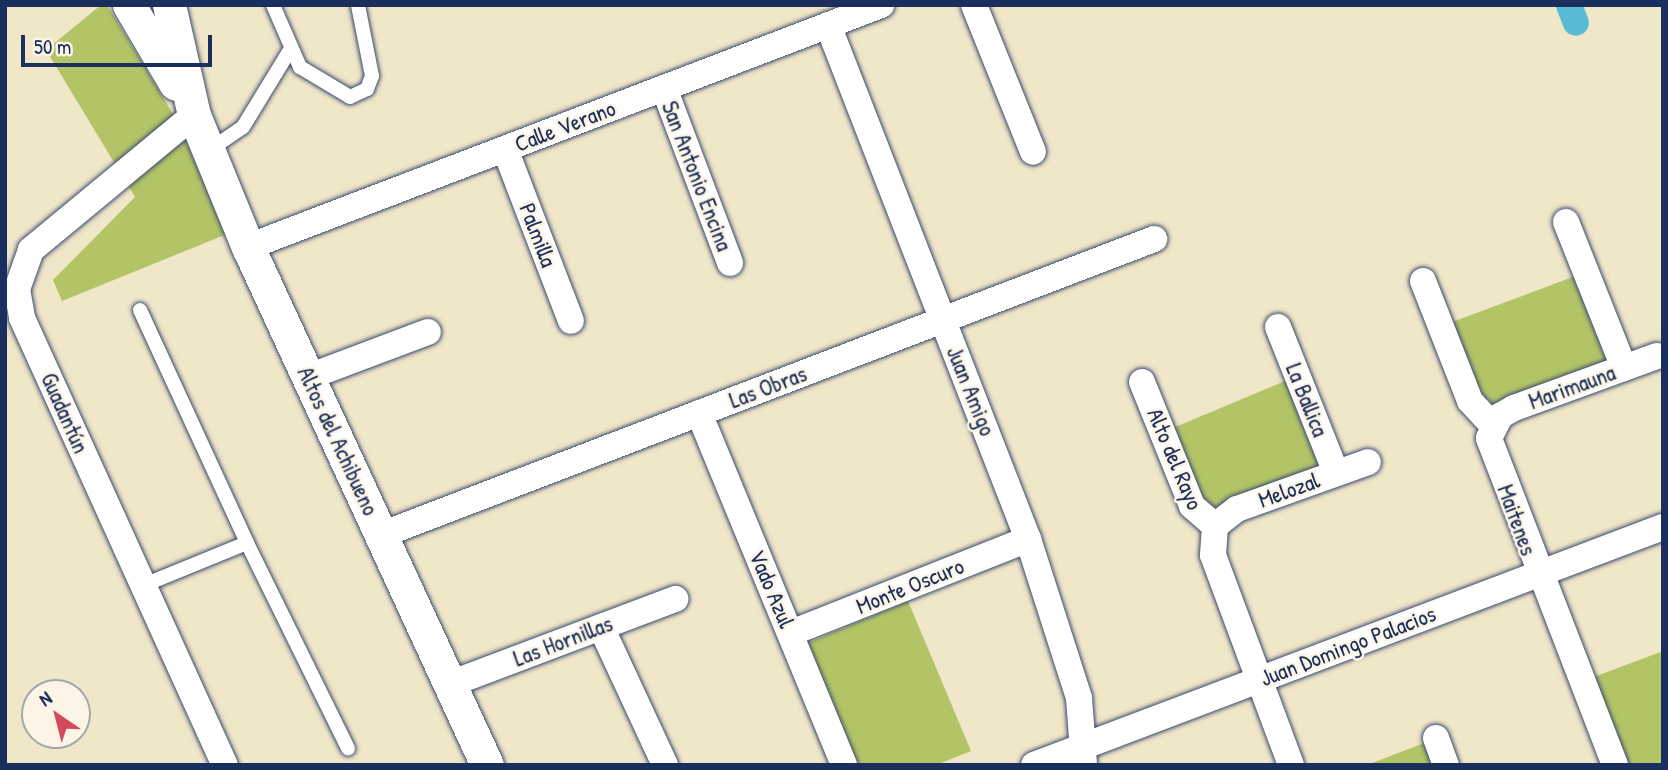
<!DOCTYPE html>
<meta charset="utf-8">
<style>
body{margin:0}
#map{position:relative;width:1668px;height:770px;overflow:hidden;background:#f0e6c8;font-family:"Patrick Hand",sans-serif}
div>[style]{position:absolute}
.green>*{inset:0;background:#b3c467}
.canal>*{height:26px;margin:-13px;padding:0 13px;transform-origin:13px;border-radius:13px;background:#57bbd5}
.roads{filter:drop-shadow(0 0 2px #3b4a6e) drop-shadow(0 0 2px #3b4a6e)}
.service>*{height:14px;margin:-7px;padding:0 7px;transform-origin:7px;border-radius:7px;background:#fff}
.minor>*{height:26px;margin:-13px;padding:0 13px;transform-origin:13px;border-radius:13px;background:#fff}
.tertiary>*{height:33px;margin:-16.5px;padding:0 16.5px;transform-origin:16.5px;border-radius:16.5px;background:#fff}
span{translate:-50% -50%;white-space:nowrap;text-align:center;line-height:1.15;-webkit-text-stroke:5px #fcf5e5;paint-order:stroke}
.street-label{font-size:23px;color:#1b2f5e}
.frame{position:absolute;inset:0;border:7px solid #1b2f5e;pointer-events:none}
.north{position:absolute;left:21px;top:679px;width:70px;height:70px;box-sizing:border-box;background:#fcf5e5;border:2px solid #a2a6af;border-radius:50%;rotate:325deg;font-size:19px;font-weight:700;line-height:28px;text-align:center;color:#1b2f5e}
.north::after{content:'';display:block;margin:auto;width:24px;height:32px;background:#d1495b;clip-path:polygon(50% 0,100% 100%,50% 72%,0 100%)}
.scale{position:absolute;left:21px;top:35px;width:191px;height:32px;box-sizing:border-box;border:4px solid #1b2f5e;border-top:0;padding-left:9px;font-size:21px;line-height:24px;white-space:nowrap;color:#1b2f5e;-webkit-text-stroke:5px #fcf5e5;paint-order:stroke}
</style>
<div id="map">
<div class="green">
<i style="clip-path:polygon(101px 5px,107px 5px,176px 119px,227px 234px,62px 301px,53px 280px,135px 197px,46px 50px)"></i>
<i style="clip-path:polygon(1578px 275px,1615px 363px,1495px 406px,1469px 385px,1447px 324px)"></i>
<i style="clip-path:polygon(1290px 379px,1322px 467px,1210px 509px,1195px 496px,1168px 430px)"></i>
<i style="clip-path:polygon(908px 601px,971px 751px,936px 765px,857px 765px,808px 643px)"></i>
<i style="clip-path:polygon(1663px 651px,1663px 765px,1627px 765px,1586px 680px)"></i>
<i style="clip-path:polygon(1432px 740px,1441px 765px,1367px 765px)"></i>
</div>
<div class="canal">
<i style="left:1569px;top:5px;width:19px;rotate:69deg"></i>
</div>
<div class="roads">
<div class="service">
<i style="left:273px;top:5px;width:68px;rotate:66.5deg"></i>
<i style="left:300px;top:67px;width:58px;rotate:31deg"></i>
<i style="left:350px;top:97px;width:19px;rotate:-25deg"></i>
<i style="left:367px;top:89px;width:14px;rotate:-69deg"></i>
<i style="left:372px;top:76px;width:72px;rotate:-101.2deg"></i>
<i style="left:208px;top:151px;width:42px;rotate:-34.4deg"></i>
<i style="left:243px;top:127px;width:90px;rotate:-58.6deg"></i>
<i style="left:140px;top:310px;width:256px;rotate:65.3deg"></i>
<i style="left:144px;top:585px;width:111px;rotate:-22.2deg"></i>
<i style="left:247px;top:543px;width:229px;rotate:63.8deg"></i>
</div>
<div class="minor">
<i style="left:974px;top:5px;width:158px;rotate:68.1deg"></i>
<i style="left:828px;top:25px;width:552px;rotate:68.74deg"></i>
<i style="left:1028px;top:539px;width:167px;rotate:72.2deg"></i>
<i style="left:1079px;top:698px;width:67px;rotate:85.7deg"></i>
<i style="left:664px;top:88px;width:187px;rotate:69.3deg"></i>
<i style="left:194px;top:115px;width:212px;rotate:140.4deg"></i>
<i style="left:31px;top:250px;width:41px;rotate:109.7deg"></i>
<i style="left:17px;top:289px;width:29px;rotate:80deg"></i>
<i style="left:22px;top:318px;width:491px;rotate:65.6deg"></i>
<i style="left:505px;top:149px;width:184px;rotate:69deg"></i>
<i style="left:1566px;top:222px;width:157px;rotate:68.3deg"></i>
<i style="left:248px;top:247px;width:678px;rotate:-20.92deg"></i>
<i style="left:1423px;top:281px;width:129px;rotate:68.6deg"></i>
<i style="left:1470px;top:401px;width:34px;rotate:47deg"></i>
<i style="left:1278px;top:327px;width:157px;rotate:68.3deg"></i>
<i style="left:308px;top:377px;width:128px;rotate:-20.6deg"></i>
<i style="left:1142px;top:382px;width:134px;rotate:68deg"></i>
<i style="left:1192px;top:506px;width:30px;rotate:41deg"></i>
<i style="left:699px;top:413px;width:381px;rotate:67.6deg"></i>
<i style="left:381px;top:535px;width:828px;rotate:-20.95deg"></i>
<i style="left:601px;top:627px;width:152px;rotate:65.1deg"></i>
<i style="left:791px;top:633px;width:255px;rotate:-21.6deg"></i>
<i style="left:450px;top:684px;width:241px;rotate:-20.7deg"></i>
<i style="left:1436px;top:738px;width:29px;rotate:70deg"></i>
<i style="left:1034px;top:765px;width:673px;rotate:-20.73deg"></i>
<i style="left:1291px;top:765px;width:224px;rotate:-110.4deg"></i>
<i style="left:1213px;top:555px;width:29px;rotate:-86deg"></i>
<i style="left:1215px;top:526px;width:28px;rotate:-38deg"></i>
<i style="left:1237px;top:509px;width:139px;rotate:-19.7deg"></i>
<i style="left:1615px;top:765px;width:350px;rotate:-111.1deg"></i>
<i style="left:1489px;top:438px;width:25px;rotate:-63deg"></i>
<i style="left:1500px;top:416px;width:16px;rotate:-30deg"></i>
<i style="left:1514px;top:408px;width:152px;rotate:-20deg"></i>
</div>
<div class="tertiary">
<i style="left:129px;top:5px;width:91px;rotate:59.5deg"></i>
<i style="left:169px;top:5px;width:113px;rotate:77.2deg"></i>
<i style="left:194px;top:115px;width:143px;rotate:67.8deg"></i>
<i style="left:248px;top:247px;width:570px;rotate:65.23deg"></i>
</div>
</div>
<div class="street-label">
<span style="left:565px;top:126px;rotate:-21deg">Calle Verano</span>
<span style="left:697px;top:176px;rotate:69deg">San Antonio Encina</span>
<span style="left:538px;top:235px;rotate:69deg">Palmilla</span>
<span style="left:768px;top:387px;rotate:-21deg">Las Obras</span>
<span style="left:1572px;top:387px;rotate:-20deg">Marimauna</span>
<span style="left:971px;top:391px;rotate:68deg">Juan Amigo</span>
<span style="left:1307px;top:400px;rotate:68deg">La Ballica</span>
<span style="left:65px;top:413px;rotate:66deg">Guadantún</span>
<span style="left:338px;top:441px;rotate:65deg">Altos del Achibueno</span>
<span style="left:1175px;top:459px;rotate:67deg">Alto del Rayo</span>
<span style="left:1289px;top:490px;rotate:-20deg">Melozal</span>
<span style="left:1517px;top:520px;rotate:70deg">Maitenes</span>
<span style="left:910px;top:586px;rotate:-22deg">Monte Oscuro</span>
<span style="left:772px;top:589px;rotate:67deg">Vado Azul</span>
<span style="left:563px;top:641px;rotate:-21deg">Las Hornillas</span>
<span style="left:1348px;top:646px;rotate:-21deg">Juan Domingo Palacios</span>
</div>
<div class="frame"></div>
<div class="north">N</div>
<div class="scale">50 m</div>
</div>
